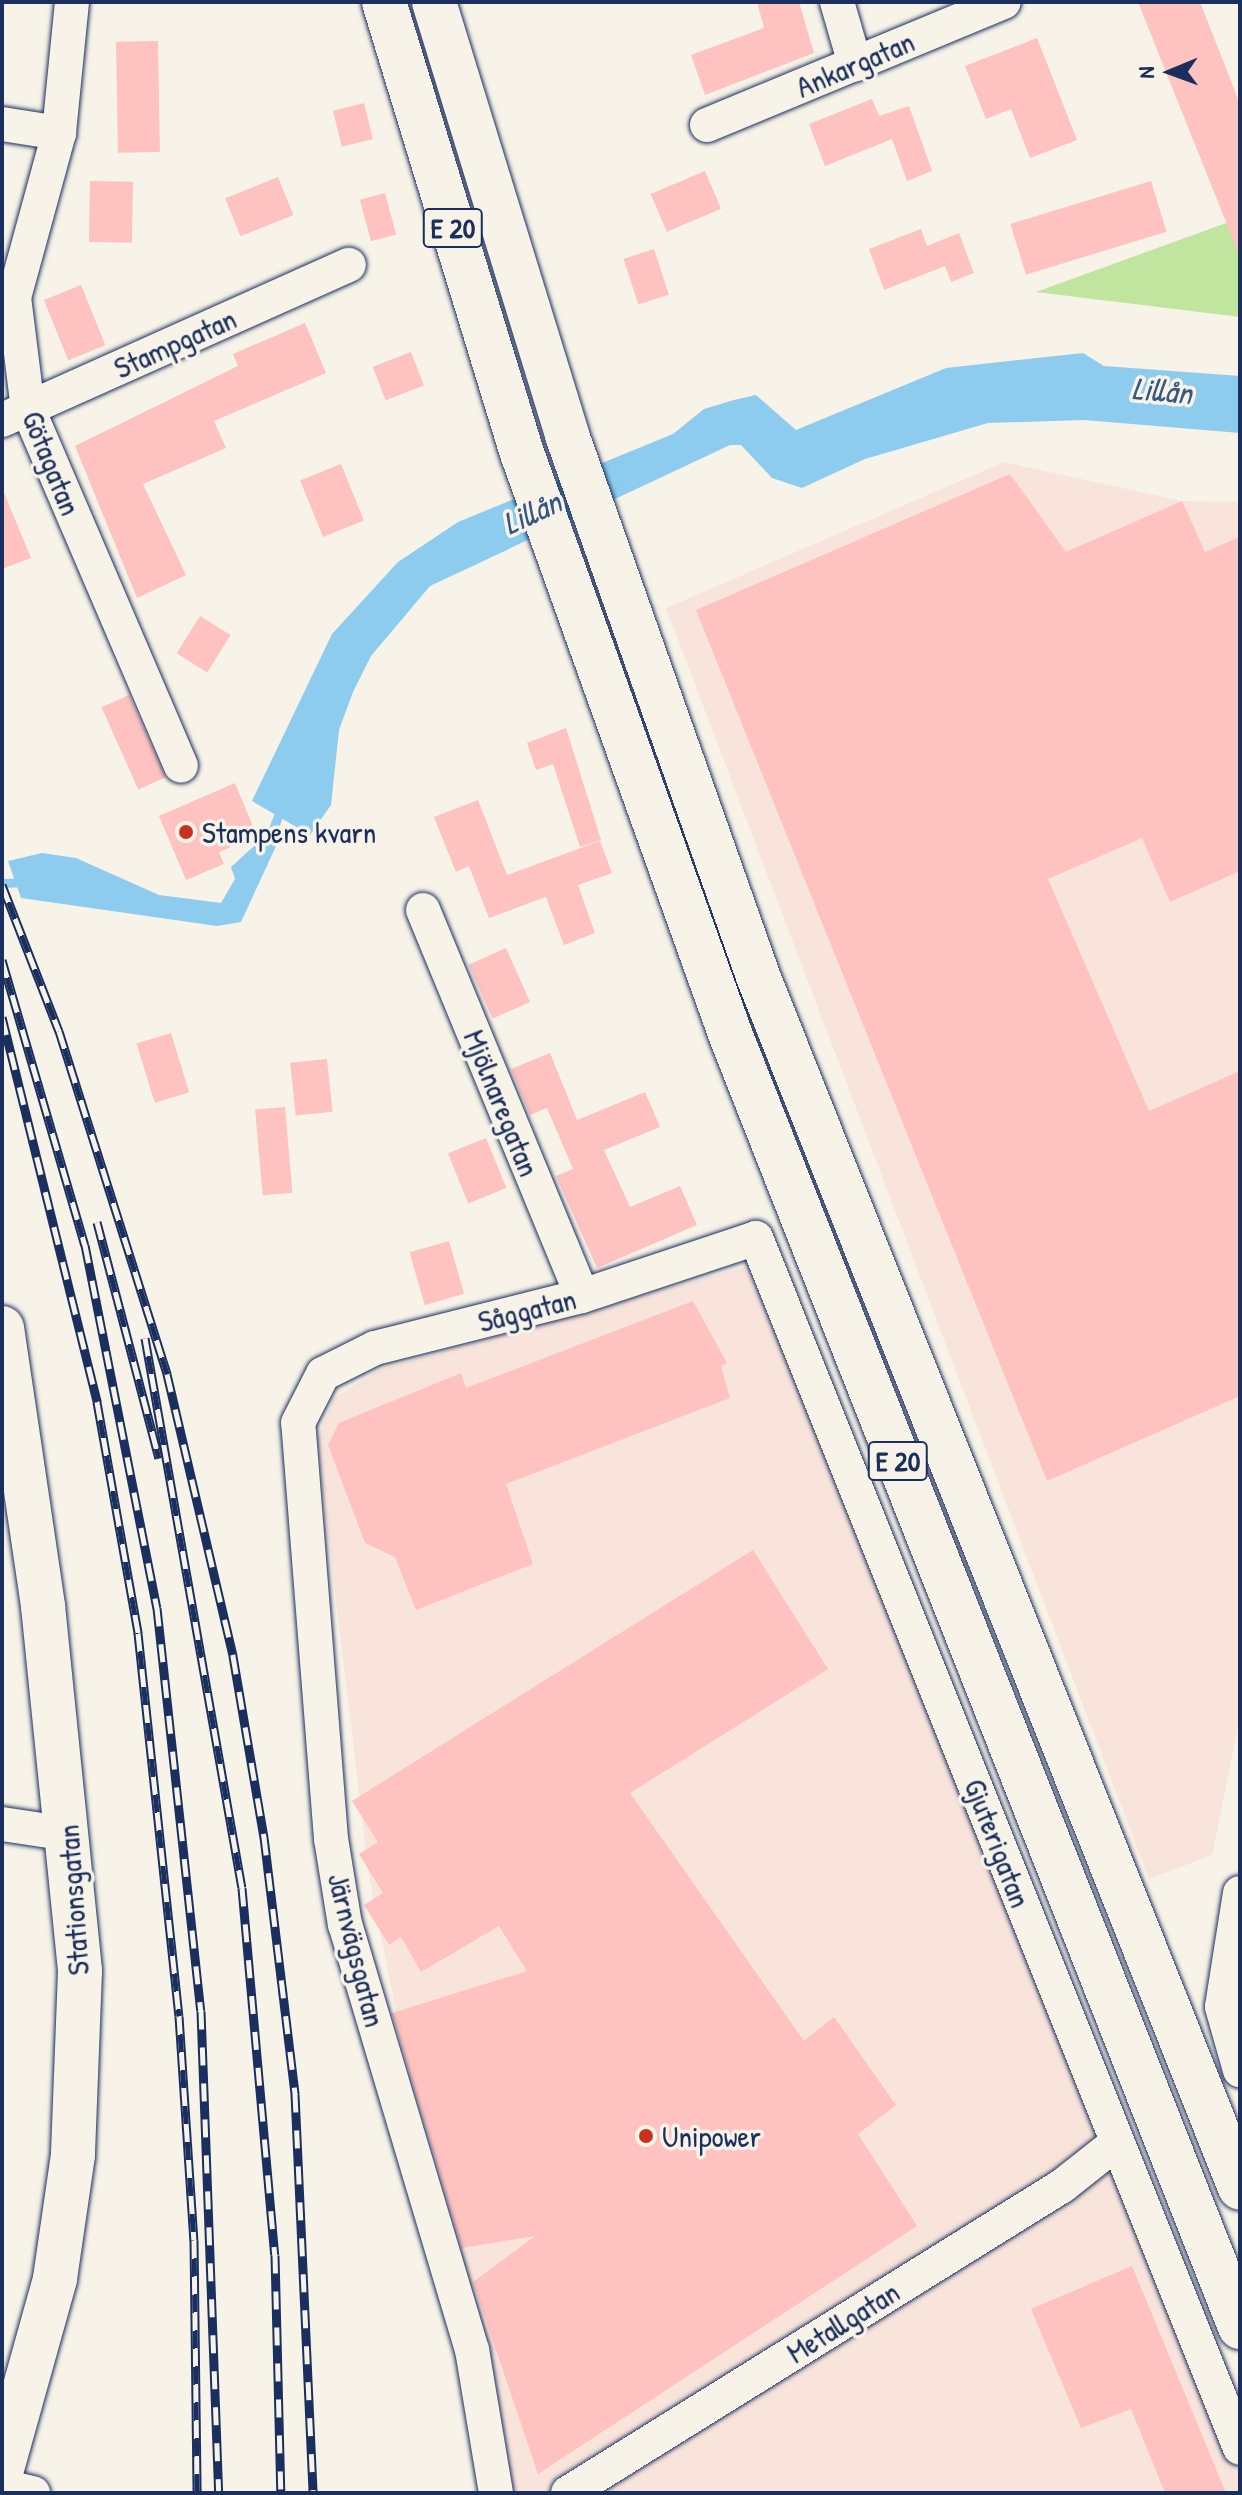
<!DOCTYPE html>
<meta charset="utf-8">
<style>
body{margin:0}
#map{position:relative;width:1242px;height:2495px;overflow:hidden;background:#f7f3e8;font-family:"Patrick Hand",sans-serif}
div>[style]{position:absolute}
.built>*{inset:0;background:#f9e4dc}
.green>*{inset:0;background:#c1e59f}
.water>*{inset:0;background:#8dccee}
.stream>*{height:9px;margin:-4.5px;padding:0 4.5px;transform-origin:4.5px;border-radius:4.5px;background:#8dccee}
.building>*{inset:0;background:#fec2c0;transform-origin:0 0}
.roads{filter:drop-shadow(0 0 2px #1b2f5e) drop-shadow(0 0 2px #1b2f5e)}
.minor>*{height:34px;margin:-17px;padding:0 17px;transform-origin:17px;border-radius:17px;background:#f7f3e8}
.tertiary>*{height:44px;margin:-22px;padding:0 22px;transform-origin:22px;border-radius:22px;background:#f7f3e8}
.trunk>*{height:44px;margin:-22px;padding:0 22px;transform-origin:22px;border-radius:22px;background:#f7f3e8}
.rail>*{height:9px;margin-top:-4.5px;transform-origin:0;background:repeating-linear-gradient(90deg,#f7f3e8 0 18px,#1b2f5e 0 36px);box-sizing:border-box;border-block:2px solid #1b2f5e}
.dots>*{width:22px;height:22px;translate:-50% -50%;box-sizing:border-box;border:4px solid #f7f3e8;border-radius:50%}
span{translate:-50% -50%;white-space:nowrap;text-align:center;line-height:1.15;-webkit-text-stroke:7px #f7f3e8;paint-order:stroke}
.shield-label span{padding:2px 6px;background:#f7f3e8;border:2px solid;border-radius:6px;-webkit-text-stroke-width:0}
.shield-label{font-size:28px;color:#1b2f5e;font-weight:700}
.street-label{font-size:30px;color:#1b2f5e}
.poi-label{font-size:30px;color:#1b2f5e}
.left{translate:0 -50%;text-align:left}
.water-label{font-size:32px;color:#385682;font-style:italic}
.frame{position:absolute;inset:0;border:4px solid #1b2f5e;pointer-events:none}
.north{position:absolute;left:1130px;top:32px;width:80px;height:80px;-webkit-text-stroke:6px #f7f3e8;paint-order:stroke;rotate:269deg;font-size:22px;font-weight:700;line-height:32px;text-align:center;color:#1b2f5e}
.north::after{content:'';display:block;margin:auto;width:28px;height:36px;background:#1b2f5e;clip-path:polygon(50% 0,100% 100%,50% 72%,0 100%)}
</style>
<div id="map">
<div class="built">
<i style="clip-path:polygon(1004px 462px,1182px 501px,1240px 502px,1240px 1717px,1212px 1855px,1149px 1879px,666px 608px)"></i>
<i style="clip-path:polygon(748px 1266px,1240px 2468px,1240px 2493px,492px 2493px,369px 1876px,317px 1440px,334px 1398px,381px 1369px)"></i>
</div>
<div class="green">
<i style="clip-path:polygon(1240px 218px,1240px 317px,1036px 292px)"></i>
</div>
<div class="water">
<i style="clip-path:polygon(1083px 353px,1104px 366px,1240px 376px,1240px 433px,1084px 420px,988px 423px,865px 459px,802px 488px,772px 478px,741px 445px,730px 445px,430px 586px,371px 656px,353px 692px,339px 730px,331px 805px,310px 835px,252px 801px,332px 634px,398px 562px,458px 522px,673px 434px,704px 409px,734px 400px,756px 395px,796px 430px,946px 368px)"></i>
<i style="clip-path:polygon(264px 837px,277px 844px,241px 922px,217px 926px,21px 898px,8px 861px,42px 853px,76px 858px,159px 895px,221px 903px,235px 879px,231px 867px)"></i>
</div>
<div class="stream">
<i style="left:265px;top:850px;width:45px;rotate:-69.1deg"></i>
<i style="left:2px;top:883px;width:25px;rotate:-2deg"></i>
</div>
<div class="building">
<i style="clip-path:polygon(757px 2px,799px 2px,814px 53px,705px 95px,691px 55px,764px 28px)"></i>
<i style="clip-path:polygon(1138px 2px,1200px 2px,1240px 104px,1240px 257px)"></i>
<i style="clip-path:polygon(1037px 38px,1077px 140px,1030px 158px,1011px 109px,986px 119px,965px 66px)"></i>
<i style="left:158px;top:41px;width:111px;height:42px;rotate:89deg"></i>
<i style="clip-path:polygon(872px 99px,879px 116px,909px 106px,932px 171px,907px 181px,892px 139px,825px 166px,809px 124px)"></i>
<i style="left:364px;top:103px;width:37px;height:32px;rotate:76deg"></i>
<i style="left:705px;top:171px;width:41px;height:59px;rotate:67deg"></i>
<i style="left:278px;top:177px;width:41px;height:57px;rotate:68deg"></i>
<i style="left:90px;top:181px;width:43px;height:61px;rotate:1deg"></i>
<i style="left:1151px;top:181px;width:53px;height:147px;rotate:73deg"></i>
<i style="left:385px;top:193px;width:43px;height:26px;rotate:75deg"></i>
<i style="clip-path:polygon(921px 229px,927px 246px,959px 233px,974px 273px,951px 282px,945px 266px,884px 290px,869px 249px)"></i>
<i style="left:654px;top:249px;width:48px;height:32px;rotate:72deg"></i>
<i style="left:81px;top:285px;width:65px;height:40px;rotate:68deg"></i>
<i style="clip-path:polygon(305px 323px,326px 373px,214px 421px,226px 448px,143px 484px,186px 575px,137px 598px,75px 446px,238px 366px,233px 354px)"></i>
<i style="left:411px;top:352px;width:36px;height:41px;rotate:69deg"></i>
<i style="left:341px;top:464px;width:61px;height:44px;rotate:68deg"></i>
<i style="clip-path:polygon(1010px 474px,1066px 552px,1182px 501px,1205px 552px,1240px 537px,1240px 871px,1170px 902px,1142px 838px,1048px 879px,1149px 1111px,1240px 1071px,1240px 1396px,1047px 1481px,696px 610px)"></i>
<i style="clip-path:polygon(2px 488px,31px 558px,2px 569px)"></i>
<i style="left:200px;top:616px;width:36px;height:44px;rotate:32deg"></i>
<i style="left:129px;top:695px;width:90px;height:30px;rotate:66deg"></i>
<i style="clip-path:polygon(566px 728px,601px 840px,580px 847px,553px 764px,536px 770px,527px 743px)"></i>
<i style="clip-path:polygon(235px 783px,257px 836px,219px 852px,224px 864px,186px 880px,159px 816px)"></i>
<i style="clip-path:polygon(478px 800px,507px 875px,600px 841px,612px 873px,578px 885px,595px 933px,564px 945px,546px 897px,489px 918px,469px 866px,456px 872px,434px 817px)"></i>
<i style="left:506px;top:948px;width:59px;height:41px;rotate:66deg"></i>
<i style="left:171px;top:1033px;width:62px;height:36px;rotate:73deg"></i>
<i style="clip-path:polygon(550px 1053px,577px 1120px,645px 1092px,660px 1127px,604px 1150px,630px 1207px,680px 1186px,697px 1225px,597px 1268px,556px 1176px,573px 1169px,547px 1108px,530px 1115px,511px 1069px)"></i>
<i style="left:327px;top:1059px;width:53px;height:37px;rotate:84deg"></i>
<i style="left:285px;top:1107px;width:86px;height:30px;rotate:85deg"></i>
<i style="left:486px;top:1138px;width:54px;height:41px;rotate:68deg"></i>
<i style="left:449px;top:1241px;width:55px;height:41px;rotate:74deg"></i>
<i style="clip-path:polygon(693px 1301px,727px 1363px,721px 1366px,730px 1398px,506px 1484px,533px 1564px,416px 1610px,395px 1557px,365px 1543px,328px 1445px,339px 1423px,461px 1373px,466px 1388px)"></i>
<i style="clip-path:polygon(753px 1550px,828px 1669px,630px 1793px,804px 2041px,834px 2017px,896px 2105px,858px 2134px,917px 2226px,538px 2474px,473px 2282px,535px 2236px,462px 2248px,392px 2013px,527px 1971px,499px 1926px,421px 1972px,401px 1937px,389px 1945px,364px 1905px,383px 1893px,359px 1854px,378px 1842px,352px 1801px)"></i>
<i style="clip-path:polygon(1132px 2266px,1226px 2493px,1165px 2493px,1131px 2409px,1081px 2428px,1031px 2309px)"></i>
</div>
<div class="roads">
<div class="minor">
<i style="left:72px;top:2px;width:132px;rotate:95.7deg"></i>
<i style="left:59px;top:133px;width:170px;rotate:105.3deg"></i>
<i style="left:14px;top:297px;width:113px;rotate:82.9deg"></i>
<i style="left:28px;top:409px;width:388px;rotate:66.8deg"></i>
<i style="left:837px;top:2px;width:65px;rotate:73.8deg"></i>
<i style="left:2px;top:124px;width:58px;rotate:9deg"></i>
<i style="left:707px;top:125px;width:321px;rotate:-22.5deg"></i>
<i style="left:2px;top:420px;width:380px;rotate:-24.1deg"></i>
<i style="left:423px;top:910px;width:417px;rotate:67.6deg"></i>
<i style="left:2px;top:1824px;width:67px;rotate:8.6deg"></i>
<i style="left:1240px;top:1893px;width:115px;rotate:99deg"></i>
<i style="left:1222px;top:2007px;width:66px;rotate:74.1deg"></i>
<i style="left:2px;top:2486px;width:32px;rotate:13deg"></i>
<i style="left:496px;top:2493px;width:145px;rotate:-99.5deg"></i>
<i style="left:472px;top:2350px;width:444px;rotate:-106.6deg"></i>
<i style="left:345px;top:1925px;width:87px;rotate:-99.2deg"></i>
<i style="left:331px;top:1839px;width:417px;rotate:-94.5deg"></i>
<i style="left:298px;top:1423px;width:55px;rotate:-63deg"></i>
<i style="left:323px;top:1374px;width:58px;rotate:-26.6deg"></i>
<i style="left:375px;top:1348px;width:213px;rotate:-14.1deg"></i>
<i style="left:582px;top:1296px;width:183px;rotate:-18.4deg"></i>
<i style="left:756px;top:1238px;width:1303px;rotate:68.2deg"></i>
<i style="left:568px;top:2493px;width:582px;rotate:-31.86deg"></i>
<i style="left:1062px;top:2186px;width:66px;rotate:-38.3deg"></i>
</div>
<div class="tertiary">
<i style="left:2px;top:1328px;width:281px;rotate:81.6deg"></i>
<i style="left:43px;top:1606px;width:367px;rotate:84.2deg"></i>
<i style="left:80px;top:1971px;width:184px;rotate:92.2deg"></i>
<i style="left:73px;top:2155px;width:125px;rotate:98.3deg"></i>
<i style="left:55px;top:2279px;width:197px;rotate:105.6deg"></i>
</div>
<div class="trunk">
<i style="left:384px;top:2px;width:472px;rotate:73deg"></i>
<i style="left:522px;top:453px;width:619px;rotate:70.28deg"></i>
<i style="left:731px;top:1036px;width:1388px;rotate:68.48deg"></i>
<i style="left:434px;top:2px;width:453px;rotate:72.9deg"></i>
<i style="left:567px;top:435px;width:574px;rotate:70.55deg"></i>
<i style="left:758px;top:976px;width:1304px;rotate:68.31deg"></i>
</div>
</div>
<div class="rail">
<i style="left:2px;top:885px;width:157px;rotate:68.7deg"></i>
<i style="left:59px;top:1031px;width:360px;rotate:72.5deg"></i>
<i style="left:167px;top:1374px;width:290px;rotate:76.8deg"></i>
<i style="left:233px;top:1656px;width:184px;rotate:80.3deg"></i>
<i style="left:264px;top:1837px;width:259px;rotate:83.1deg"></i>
<i style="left:295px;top:2094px;width:399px;rotate:87.4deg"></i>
<i style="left:2px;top:960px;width:297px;rotate:73.8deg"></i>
<i style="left:85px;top:1245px;width:370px;rotate:78.8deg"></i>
<i style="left:157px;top:1608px;width:405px;rotate:83.8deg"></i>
<i style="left:201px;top:2011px;width:482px;rotate:87.9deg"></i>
<i style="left:2px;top:1017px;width:397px;rotate:76.1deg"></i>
<i style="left:97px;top:1402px;width:235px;rotate:79.9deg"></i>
<i style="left:138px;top:1633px;width:385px;rotate:83.9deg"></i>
<i style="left:179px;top:2016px;width:225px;rotate:86.2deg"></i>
<i style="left:194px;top:2240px;width:253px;rotate:89.3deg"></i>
<i style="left:97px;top:1222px;width:244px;rotate:75.3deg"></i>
<i style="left:145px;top:1338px;width:558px;rotate:80deg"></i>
<i style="left:242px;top:1888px;width:368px;rotate:84.9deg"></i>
<i style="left:275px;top:2255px;width:238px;rotate:88.6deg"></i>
</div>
<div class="dots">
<i style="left:186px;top:832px;background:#c8321e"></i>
<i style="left:646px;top:2136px;background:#c8321e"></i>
</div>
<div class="shield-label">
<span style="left:453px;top:228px">E 20</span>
<span style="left:898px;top:1461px">E 20</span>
</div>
<div class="street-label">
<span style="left:855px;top:64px;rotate:-23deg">Ankargatan</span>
<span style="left:175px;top:343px;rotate:-24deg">Stampgatan</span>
<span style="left:52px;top:463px;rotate:68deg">Götagatan</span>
<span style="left:502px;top:1103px;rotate:68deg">Mjölnaregatan</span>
<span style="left:527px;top:1310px;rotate:-14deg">Såggatan</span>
<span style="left:998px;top:1843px;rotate:69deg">Gjuterigatan</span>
<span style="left:73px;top:1900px;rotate:-94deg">Stationsgatan</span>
<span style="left:357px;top:1950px;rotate:76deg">Järnvägsgatan</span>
<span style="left:843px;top:2322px;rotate:-32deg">Metallgatan</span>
</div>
<div class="poi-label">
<span class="left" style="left:202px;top:832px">Stampens kvarn</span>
<span class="left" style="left:662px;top:2136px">Unipower</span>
</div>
<div class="water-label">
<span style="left:1162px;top:391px;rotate:5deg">Lillån</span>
<span style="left:532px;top:513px;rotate:-25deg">Lillån</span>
</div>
<div class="frame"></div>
<div class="north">N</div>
</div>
